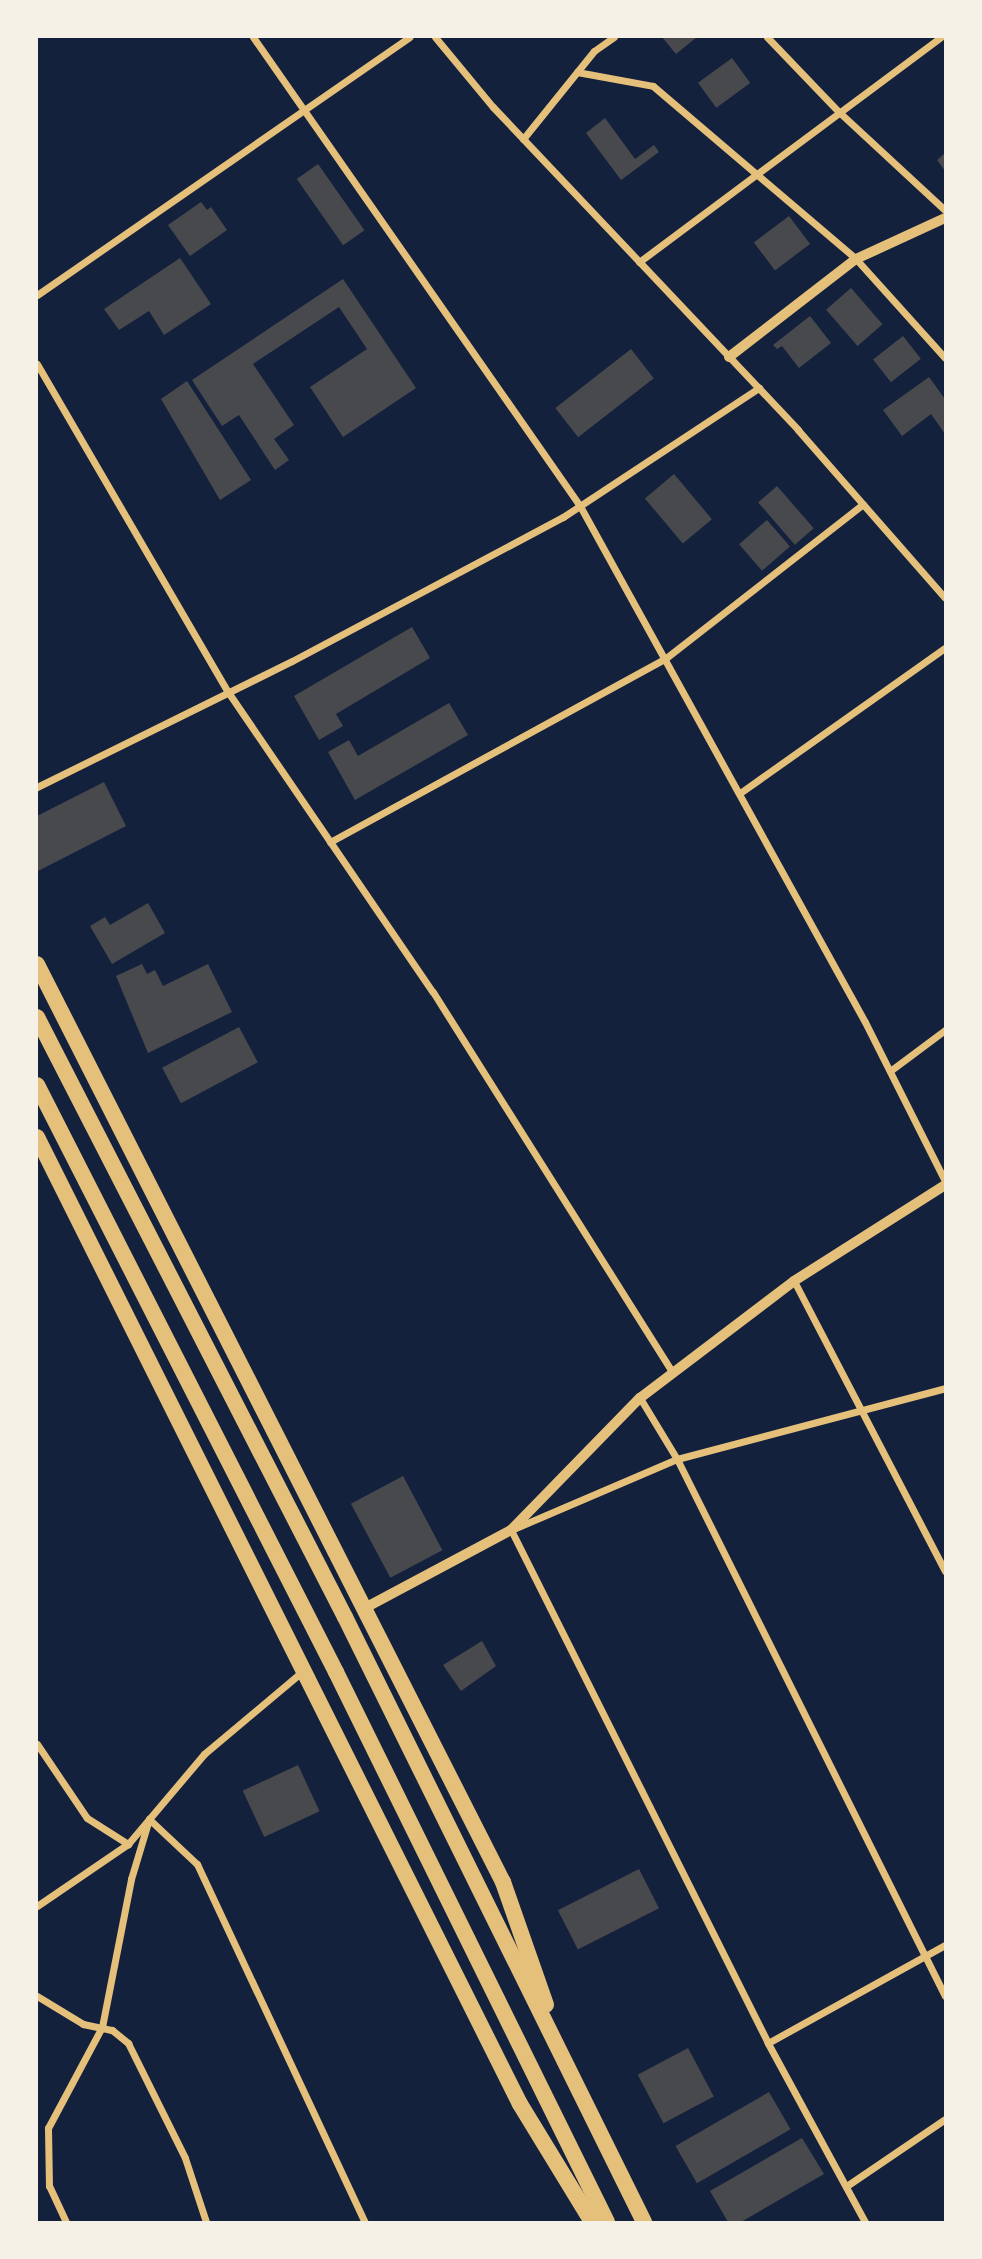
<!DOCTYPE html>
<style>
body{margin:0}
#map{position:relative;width:982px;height:2259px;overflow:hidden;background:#14213d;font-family:Montserrat,sans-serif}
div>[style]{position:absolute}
.building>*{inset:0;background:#48494c;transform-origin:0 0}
.minor>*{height:7px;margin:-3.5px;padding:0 3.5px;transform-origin:3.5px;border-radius:3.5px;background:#e5c07b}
.tertiary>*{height:10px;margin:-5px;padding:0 5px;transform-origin:5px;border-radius:5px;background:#e5c07b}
.trunk>*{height:16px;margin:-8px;padding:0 8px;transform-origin:8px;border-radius:8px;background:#e5c07b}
span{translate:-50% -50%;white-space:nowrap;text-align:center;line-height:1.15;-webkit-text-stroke:7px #f6f1e7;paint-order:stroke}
.frame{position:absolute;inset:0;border:38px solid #f6f1e7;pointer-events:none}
</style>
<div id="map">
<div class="building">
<i style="clip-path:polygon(662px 37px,697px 37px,676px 54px)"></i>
<i style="left:732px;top:58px;width:31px;height:42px;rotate:54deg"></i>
<i style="clip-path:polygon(605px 118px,635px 159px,654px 145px,659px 152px,621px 180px,586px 133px)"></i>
<i style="clip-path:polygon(945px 153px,945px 171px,937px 160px)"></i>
<i style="left:318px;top:164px;width:81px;height:26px;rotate:55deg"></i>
<i style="clip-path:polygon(201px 202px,207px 210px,211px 207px,227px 230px,190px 256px,168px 225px)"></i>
<i style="left:789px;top:216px;width:35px;height:44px;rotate:53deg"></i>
<i style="clip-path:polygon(180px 258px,211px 304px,164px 335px,149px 311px,119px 330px,104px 309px)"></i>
<i style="clip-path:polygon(343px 279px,416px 388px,343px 437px,310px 387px,367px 349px,339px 307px,253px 364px,294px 425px,274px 439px,289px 460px,275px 470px,239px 415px,222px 426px,192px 380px)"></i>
<i style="left:851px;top:288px;width:48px;height:33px;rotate:49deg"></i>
<i style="clip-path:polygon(810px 316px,831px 343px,799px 368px,782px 346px,777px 349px,773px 345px)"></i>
<i style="left:903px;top:336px;width:29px;height:38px;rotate:52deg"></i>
<i style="left:631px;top:349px;width:37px;height:96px;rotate:52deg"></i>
<i style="clip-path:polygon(929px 377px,945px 399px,945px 434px,931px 414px,902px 436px,883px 410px)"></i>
<i style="clip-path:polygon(187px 381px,251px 480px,220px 500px,161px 399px)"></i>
<i style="left:674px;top:474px;width:59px;height:38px;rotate:50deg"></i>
<i style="left:777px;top:486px;width:56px;height:25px;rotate:49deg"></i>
<i style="left:767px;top:520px;width:35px;height:37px;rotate:49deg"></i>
<i style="clip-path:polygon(412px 627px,430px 658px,336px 714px,343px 726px,319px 740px,294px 696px)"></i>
<i style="clip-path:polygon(449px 703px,468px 735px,355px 800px,328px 752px,349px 740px,358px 756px)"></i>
<i style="clip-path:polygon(104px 782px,126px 826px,38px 871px,37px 816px)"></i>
<i style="clip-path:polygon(148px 903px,165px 933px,112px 964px,90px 926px,105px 917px,110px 925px)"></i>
<i style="clip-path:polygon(142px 964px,147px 974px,155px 970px,163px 986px,208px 964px,232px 1012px,148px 1053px,116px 976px)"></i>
<i style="left:239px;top:1027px;width:40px;height:87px;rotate:62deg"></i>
<i style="left:403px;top:1476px;width:84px;height:59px;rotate:62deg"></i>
<i style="clip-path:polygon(482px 1641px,496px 1666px,461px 1691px,443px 1665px)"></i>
<i style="left:298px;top:1765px;width:51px;height:61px;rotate:65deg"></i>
<i style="left:639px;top:1869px;width:44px;height:91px;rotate:63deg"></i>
<i style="left:688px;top:2048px;width:55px;height:57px;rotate:62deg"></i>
<i style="left:769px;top:2092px;width:43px;height:108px;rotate:60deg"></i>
<i style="clip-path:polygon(802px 2138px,824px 2174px,741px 2222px,728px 2222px,710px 2191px)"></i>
</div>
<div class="minor">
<i style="left:253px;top:37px;width:572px;rotate:55.11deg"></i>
<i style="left:580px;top:506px;width:589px;rotate:61.09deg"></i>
<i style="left:865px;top:1022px;width:178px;rotate:63.3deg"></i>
<i style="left:435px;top:37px;width:91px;rotate:50.4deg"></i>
<i style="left:493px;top:107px;width:444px;rotate:46.6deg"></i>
<i style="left:798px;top:430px;width:223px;rotate:48.8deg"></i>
<i style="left:767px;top:37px;width:104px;rotate:46.2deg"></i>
<i style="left:839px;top:112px;width:144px;rotate:42.8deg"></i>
<i style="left:577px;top:72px;width:77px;rotate:10.4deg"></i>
<i style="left:653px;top:86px;width:267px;rotate:40.4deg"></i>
<i style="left:856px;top:259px;width:133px;rotate:48deg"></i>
<i style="left:523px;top:139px;width:113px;rotate:-51.1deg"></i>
<i style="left:594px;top:51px;width:24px;rotate:-35deg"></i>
<i style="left:639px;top:262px;width:377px;rotate:-36.7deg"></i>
<i style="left:37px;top:295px;width:453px;rotate:-34.7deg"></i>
<i style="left:37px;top:364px;width:380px;rotate:59.8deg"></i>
<i style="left:228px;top:692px;width:363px;rotate:55.7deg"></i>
<i style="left:433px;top:992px;width:450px;rotate:57.8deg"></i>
<i style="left:37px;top:787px;width:284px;rotate:-26.3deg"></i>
<i style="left:292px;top:661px;width:307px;rotate:-28deg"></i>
<i style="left:563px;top:517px;width:235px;rotate:-33.4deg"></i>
<i style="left:740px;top:793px;width:251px;rotate:-35.3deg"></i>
<i style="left:330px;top:842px;width:383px;rotate:-28.7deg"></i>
<i style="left:666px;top:658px;width:250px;rotate:-38deg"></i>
<i style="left:890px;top:1071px;width:69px;rotate:-36.7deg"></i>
<i style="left:794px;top:1281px;width:327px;rotate:62.5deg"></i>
<i style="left:640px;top:1398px;width:71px;rotate:58.8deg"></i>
<i style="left:677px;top:1459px;width:600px;rotate:63.48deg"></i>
<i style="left:37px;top:1744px;width:89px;rotate:56deg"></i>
<i style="left:87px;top:1818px;width:49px;rotate:32.4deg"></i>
<i style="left:149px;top:1819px;width:66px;rotate:43.2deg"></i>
<i style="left:197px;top:1864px;width:395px;rotate:64.9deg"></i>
<i style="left:37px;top:1906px;width:110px;rotate:-34.3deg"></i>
<i style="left:128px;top:1844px;width:118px;rotate:-49.8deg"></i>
<i style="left:204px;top:1754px;width:131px;rotate:-40deg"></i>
<i style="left:37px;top:1996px;width:54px;rotate:31.3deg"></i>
<i style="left:83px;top:2024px;width:30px;rotate:12deg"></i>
<i style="left:112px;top:2030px;width:21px;rotate:39deg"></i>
<i style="left:128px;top:2043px;width:128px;rotate:63.6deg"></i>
<i style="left:185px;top:2158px;width:67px;rotate:71.8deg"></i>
<i style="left:768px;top:2043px;width:202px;rotate:-29deg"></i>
<i style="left:848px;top:2185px;width:117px;rotate:-34.2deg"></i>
<i style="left:66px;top:2222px;width:40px;rotate:-115deg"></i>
<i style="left:49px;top:2186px;width:58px;rotate:-91deg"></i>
<i style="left:48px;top:2128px;width:115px;rotate:-61.9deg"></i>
<i style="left:102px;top:2027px;width:151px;rotate:-78.9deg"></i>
<i style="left:131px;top:1879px;width:63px;rotate:-73.3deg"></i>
<i style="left:865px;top:2222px;width:204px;rotate:-118.5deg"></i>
<i style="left:768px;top:2043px;width:574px;rotate:-116.61deg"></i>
<i style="left:511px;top:1530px;width:181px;rotate:-23.2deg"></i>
<i style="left:677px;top:1459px;width:277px;rotate:-14.8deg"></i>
</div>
<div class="tertiary">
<i style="left:729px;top:357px;width:160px;rotate:-37.7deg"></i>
<i style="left:856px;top:259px;width:98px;rotate:-24.7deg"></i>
<i style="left:363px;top:1609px;width:168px;rotate:-28.1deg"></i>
<i style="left:511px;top:1530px;width:185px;rotate:-45.7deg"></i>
<i style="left:640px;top:1398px;width:193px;rotate:-37.2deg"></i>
<i style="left:794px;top:1281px;width:179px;rotate:-32.4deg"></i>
</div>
<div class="trunk">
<i style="left:37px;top:964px;width:1030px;rotate:63.09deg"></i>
<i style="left:503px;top:1882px;width:130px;rotate:70.7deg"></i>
<i style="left:37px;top:1017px;width:674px;rotate:62.83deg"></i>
<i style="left:345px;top:1617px;width:675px;rotate:63.7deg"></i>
<i style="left:37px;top:1085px;width:659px;rotate:63.01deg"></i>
<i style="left:336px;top:1672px;width:613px;rotate:63.77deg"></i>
<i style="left:37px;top:1137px;width:1081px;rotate:63.46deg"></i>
<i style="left:520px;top:2104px;width:138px;rotate:58.6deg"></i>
</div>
<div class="frame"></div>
</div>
